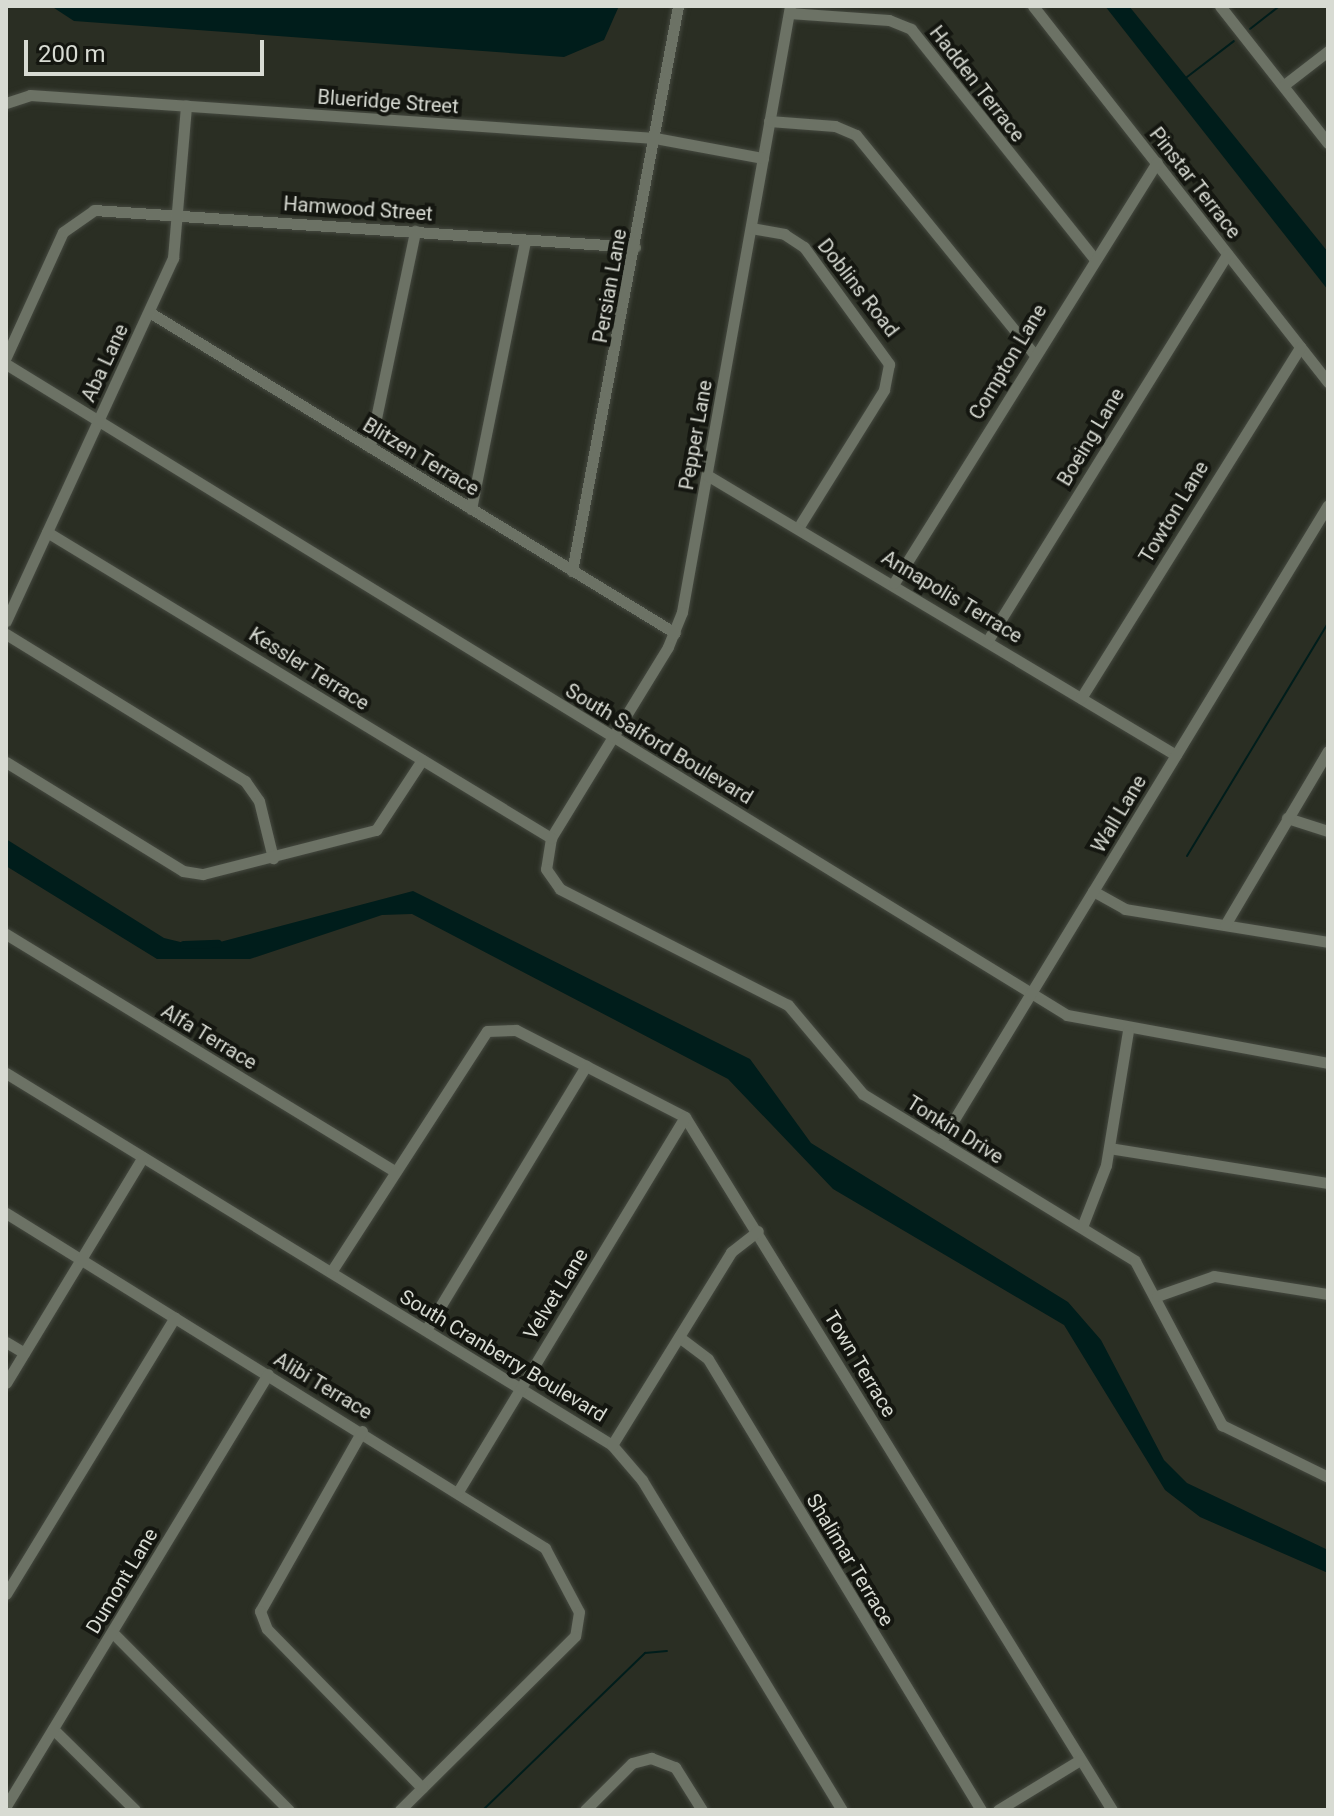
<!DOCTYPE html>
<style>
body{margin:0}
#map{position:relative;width:1334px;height:1816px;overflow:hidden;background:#2a2e23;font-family:Roboto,sans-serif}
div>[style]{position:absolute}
.water>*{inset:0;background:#001d1b}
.stream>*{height:2px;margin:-1px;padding:0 1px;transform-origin:1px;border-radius:1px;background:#001d1b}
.canal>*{height:8px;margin:-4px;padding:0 4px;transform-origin:4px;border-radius:4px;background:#001d1b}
.roads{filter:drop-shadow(0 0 2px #454940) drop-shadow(0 0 2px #454940)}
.minor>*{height:11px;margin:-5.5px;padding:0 5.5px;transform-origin:5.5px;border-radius:5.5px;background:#6c7265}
span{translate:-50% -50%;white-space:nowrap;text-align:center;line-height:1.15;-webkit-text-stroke:8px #141610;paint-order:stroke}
.street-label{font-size:20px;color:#d8dbd3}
.frame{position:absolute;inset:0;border:8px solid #d8dbd3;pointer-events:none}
.scale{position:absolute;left:24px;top:40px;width:240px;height:36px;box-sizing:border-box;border:4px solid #d8dbd3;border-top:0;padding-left:10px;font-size:24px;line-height:28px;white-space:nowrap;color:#d8dbd3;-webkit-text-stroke:6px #141610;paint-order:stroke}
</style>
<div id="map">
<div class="water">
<i style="clip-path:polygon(51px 6px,619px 6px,604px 40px,564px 57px,74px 21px)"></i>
<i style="clip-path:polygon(1105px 6px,1129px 6px,1328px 252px,1328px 290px)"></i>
<i style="clip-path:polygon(6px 839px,164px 938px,201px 947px,413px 891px,750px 1059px,811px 1143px,1068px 1302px,1101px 1340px,1164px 1460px,1187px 1483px,1328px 1550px,1328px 1573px,1200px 1517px,1165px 1490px,1064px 1325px,833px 1189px,728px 1079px,412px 914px,382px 915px,250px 959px,157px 959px,6px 866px)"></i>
</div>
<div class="stream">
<i style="left:1250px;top:29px;width:37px;rotate:-38deg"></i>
<i style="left:1187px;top:77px;width:59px;rotate:-37.5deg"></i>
<i style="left:1187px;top:856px;width:272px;rotate:-58.8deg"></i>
<i style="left:483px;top:1810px;width:226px;rotate:-44.1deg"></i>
<i style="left:645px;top:1653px;width:22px;rotate:-5deg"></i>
</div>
<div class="canal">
<i style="left:184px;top:945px;width:34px;rotate:-2deg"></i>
</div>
<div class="roads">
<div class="minor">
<i style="left:790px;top:6px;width:616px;rotate:100.11deg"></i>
<i style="left:682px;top:612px;width:38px;rotate:112deg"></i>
<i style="left:668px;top:647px;width:224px;rotate:121.5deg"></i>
<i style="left:551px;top:838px;width:31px;rotate:99deg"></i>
<i style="left:546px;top:869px;width:24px;rotate:55deg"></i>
<i style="left:560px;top:889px;width:256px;rotate:27deg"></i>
<i style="left:788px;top:1005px;width:116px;rotate:49.9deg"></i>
<i style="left:863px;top:1094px;width:319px;rotate:31.5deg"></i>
<i style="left:1135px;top:1261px;width:186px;rotate:62.1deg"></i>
<i style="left:1222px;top:1425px;width:118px;rotate:26.1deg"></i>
<i style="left:1033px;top:6px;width:478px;rotate:51.9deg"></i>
<i style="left:1220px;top:6px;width:174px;rotate:51.8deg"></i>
<i style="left:789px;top:13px;width:100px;rotate:4deg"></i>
<i style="left:889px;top:20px;width:24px;rotate:22deg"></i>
<i style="left:911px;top:29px;width:292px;rotate:51.4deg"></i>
<i style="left:1284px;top:85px;width:56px;rotate:-37.7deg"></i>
<i style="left:6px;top:103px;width:25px;rotate:-18deg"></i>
<i style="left:30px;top:95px;width:626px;rotate:3.94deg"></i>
<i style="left:655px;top:138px;width:110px;rotate:10.5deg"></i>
<i style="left:769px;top:121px;width:66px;rotate:4.3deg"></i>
<i style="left:835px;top:126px;width:23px;rotate:23deg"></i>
<i style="left:856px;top:135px;width:282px;rotate:50.9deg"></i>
<i style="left:751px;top:228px;width:34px;rotate:10deg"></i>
<i style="left:784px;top:234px;width:24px;rotate:33deg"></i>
<i style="left:804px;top:247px;width:145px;rotate:54deg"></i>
<i style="left:889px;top:364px;width:26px;rotate:101deg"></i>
<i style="left:884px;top:390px;width:159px;rotate:121.9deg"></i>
<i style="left:149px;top:312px;width:616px;rotate:31.39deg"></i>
<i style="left:6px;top:357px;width:137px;rotate:-65.5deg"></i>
<i style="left:63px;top:232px;width:38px;rotate:-35deg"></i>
<i style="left:94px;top:210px;width:542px;rotate:3.91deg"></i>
<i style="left:6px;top:364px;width:1245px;rotate:31.53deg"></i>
<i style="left:1067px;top:1015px;width:265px;rotate:10.4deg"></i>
<i style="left:370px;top:447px;width:221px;rotate:-78.2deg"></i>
<i style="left:707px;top:475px;width:546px;rotate:30.84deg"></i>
<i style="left:471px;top:509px;width:274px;rotate:-78.6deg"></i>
<i style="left:47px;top:532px;width:590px;rotate:31.26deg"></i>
<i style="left:572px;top:571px;width:575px;rotate:-79.37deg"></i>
<i style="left:894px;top:583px;width:496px;rotate:-58deg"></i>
<i style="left:6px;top:621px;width:400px;rotate:-65.3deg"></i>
<i style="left:173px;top:258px;width:153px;rotate:-85.1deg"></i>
<i style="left:6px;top:634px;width:281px;rotate:31.6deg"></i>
<i style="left:245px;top:781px;width:24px;rotate:55deg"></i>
<i style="left:259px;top:801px;width:59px;rotate:76.2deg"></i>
<i style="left:988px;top:640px;width:454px;rotate:-58.2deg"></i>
<i style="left:1081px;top:698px;width:414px;rotate:-58deg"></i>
<i style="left:6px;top:762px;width:208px;rotate:31.6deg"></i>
<i style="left:183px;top:871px;width:20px;rotate:9deg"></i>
<i style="left:203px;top:874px;width:179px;rotate:-14.3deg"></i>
<i style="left:376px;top:830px;width:84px;rotate:-56.7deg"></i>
<i style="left:1287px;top:818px;width:43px;rotate:17.6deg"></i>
<i style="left:1093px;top:891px;width:37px;rotate:29deg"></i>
<i style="left:1125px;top:909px;width:206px;rotate:9.2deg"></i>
<i style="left:1225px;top:925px;width:202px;rotate:-59.4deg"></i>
<i style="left:6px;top:934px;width:455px;rotate:31.4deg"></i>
<i style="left:6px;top:1073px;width:711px;rotate:31.54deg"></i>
<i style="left:612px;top:1445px;width:46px;rotate:49.4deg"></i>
<i style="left:642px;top:1480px;width:386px;rotate:58.8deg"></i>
<i style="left:941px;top:1141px;width:744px;rotate:-58.68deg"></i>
<i style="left:1109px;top:1148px;width:222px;rotate:9.1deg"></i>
<i style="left:6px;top:1213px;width:635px;rotate:31.86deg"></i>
<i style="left:545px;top:1548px;width:72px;rotate:62deg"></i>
<i style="left:579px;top:1612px;width:24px;rotate:99deg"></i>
<i style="left:575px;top:1636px;width:247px;rotate:135.2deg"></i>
<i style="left:1082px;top:1227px;width:66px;rotate:-68.8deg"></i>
<i style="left:1106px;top:1165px;width:136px;rotate:-80.7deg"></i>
<i style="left:331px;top:1272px;width:287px;rotate:-57.1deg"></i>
<i style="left:487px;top:1031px;width:29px;rotate:-2deg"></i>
<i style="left:516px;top:1030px;width:190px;rotate:27.2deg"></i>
<i style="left:685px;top:1117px;width:814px;rotate:58.36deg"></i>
<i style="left:1157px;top:1296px;width:60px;rotate:-19.3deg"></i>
<i style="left:1214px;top:1276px;width:115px;rotate:9deg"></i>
<i style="left:426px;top:1330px;width:309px;rotate:-58.8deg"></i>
<i style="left:679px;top:1337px;width:36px;rotate:37deg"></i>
<i style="left:708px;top:1359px;width:527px;rotate:58.81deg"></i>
<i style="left:6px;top:1342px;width:21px;rotate:31deg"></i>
<i style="left:6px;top:1383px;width:264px;rotate:-58.8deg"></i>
<i style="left:362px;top:1431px;width:207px;rotate:119.5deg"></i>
<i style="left:260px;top:1611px;width:19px;rotate:69deg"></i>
<i style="left:267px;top:1629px;width:222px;rotate:45.7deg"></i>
<i style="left:612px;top:1445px;width:227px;rotate:-58.3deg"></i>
<i style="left:731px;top:1252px;width:34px;rotate:-38deg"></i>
<i style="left:459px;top:1490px;width:436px;rotate:-58.8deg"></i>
<i style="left:6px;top:1594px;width:324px;rotate:-58.6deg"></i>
<i style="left:112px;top:1632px;width:251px;rotate:45.2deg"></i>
<i style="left:53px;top:1729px;width:115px;rotate:44.6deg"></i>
<i style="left:6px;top:1806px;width:505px;rotate:-58.76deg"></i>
<i style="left:585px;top:1810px;width:66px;rotate:-45deg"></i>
<i style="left:632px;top:1763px;width:20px;rotate:-15deg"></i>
<i style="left:651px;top:1758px;width:26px;rotate:21deg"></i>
<i style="left:675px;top:1767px;width:51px;rotate:57.9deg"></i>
<i style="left:998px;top:1810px;width:96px;rotate:-31.4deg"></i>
</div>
</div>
<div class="street-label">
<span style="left:977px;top:84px;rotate:52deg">Hadden Terrace</span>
<span style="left:388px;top:102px;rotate:4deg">Blueridge Street</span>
<span style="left:1195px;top:183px;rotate:52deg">Pinstar Terrace</span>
<span style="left:358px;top:209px;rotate:4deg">Hamwood Street</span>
<span style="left:610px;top:286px;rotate:-80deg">Persian Lane</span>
<span style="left:858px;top:288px;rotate:52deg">Doblins Road</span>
<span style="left:1008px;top:362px;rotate:-59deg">Compton Lane</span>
<span style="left:105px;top:363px;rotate:-65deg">Aba Lane</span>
<span style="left:696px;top:435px;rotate:-80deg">Pepper Lane</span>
<span style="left:1091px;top:437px;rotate:-59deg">Boeing Lane</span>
<span style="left:421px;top:457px;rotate:31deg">Blitzen Terrace</span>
<span style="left:1174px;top:512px;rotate:-59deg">Towton Lane</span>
<span style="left:952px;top:597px;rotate:31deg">Annapolis Terrace</span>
<span style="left:309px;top:669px;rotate:32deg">Kessler Terrace</span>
<span style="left:659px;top:744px;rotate:31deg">South Salford Boulevard</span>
<span style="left:1119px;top:814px;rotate:-59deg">Wall Lane</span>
<span style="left:209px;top:1037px;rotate:31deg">Alfa Terrace</span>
<span style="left:955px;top:1130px;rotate:32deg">Tonkin Drive</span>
<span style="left:556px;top:1294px;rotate:-58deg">Velvet Lane</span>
<span style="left:503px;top:1356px;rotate:31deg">South Cranberry Boulevard</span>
<span style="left:860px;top:1364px;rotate:59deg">Town Terrace</span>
<span style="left:323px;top:1386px;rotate:31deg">Alibi Terrace</span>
<span style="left:850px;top:1560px;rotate:59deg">Shalimar Terrace</span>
<span style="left:122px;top:1581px;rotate:-59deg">Dumont Lane</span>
</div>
<div class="frame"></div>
<div class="scale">200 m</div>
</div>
